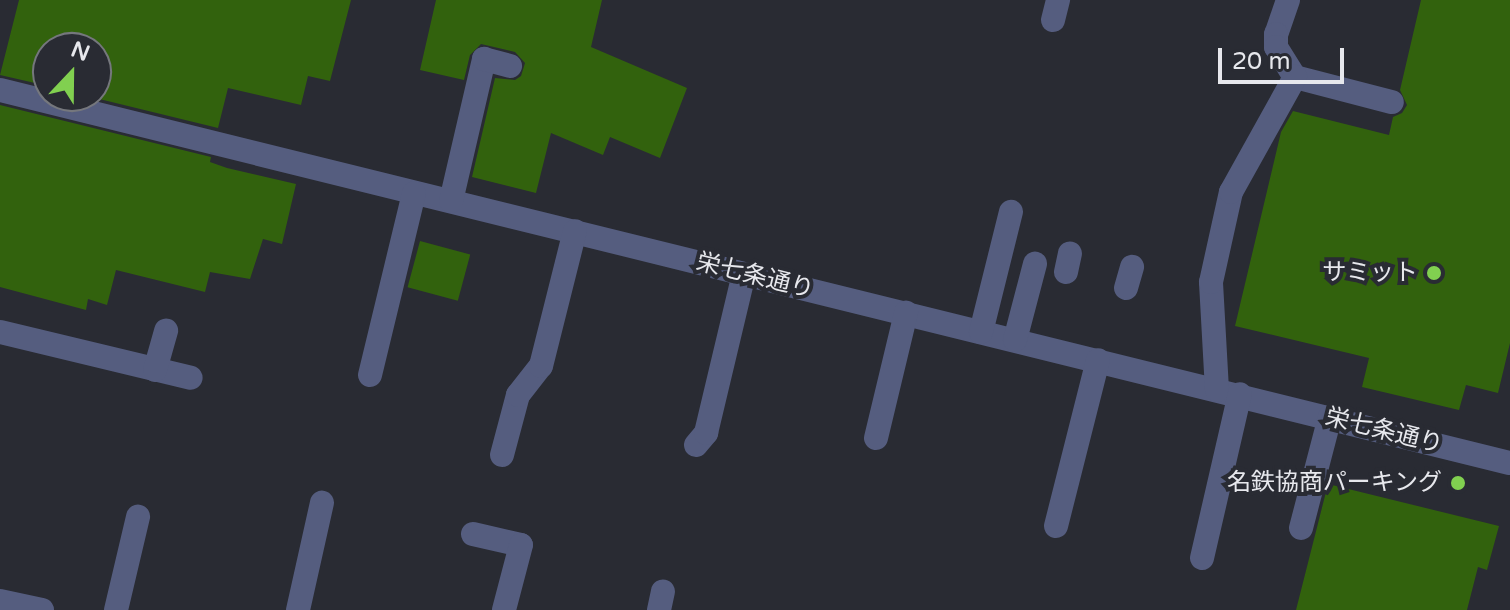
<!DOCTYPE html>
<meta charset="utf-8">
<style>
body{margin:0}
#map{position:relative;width:1510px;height:610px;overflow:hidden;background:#292b33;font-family:"Varela Round","Noto Sans JP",sans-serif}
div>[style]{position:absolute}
.building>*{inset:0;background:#32620d;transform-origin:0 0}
.minor>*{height:24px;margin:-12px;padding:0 12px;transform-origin:12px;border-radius:12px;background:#555d7f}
.dots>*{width:22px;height:22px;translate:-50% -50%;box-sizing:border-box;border:4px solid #292b33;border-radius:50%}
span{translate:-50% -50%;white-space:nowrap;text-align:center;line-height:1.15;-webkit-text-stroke:8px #292b33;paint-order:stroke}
.poi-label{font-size:24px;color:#e7e8ed}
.right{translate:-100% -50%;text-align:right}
.street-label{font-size:24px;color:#e7e8ed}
.north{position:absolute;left:32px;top:32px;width:80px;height:80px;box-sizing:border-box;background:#292b33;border:2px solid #75777d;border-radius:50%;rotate:22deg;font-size:22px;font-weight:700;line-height:32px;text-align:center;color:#e7e8ed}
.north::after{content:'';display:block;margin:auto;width:28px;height:36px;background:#81d050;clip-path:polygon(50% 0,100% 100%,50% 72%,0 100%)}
.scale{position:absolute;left:1218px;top:48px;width:126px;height:36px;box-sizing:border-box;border:4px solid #e7e8ed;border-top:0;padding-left:10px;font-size:24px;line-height:28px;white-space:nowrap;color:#e7e8ed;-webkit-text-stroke:6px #292b33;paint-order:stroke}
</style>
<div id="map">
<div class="building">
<i style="clip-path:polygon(19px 0,351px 0,330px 81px,308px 76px,301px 105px,228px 88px,218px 128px,87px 96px,96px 96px,96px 48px,48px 48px,48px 86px,0 75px)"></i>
<i style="clip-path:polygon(436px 0,602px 0,591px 47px,687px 88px,660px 158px,610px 137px,603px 155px,551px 133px,536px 193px,472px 177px,495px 78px,515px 80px,521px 76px,525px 63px,515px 52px,481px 44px,470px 55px,464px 80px,420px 70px)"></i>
<i style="clip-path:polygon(1421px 0,1510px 0,1510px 343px,1498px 393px,1466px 385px,1459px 410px,1362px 387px,1369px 358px,1235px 326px,1281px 132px,1293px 111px,1389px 135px,1393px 117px,1402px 113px,1407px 105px,1400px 90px)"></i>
<i style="clip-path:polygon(0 105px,211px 157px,210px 162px,227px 168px,296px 184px,282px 244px,263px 239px,250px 279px,210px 272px,205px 292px,116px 270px,107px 305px,88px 299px,86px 310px,0 287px)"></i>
<i style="left:420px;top:241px;width:52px;height:48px;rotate:15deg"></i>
<i style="clip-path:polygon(1328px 484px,1499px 526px,1487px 570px,1478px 567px,1467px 610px,1296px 610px)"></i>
</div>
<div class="minor">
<i style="left:1288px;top:0;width:36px;rotate:109deg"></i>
<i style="left:1276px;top:34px;width:13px;rotate:90deg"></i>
<i style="left:1276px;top:47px;width:36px;rotate:58deg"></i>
<i style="left:1295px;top:77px;width:100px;rotate:14.5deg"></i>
<i style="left:1053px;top:20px;width:21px;rotate:-76deg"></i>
<i style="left:0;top:90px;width:1555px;rotate:13.88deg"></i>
<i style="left:451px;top:201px;width:146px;rotate:-76.9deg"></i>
<i style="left:484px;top:59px;width:27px;rotate:15deg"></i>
<i style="left:1066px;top:272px;width:19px;rotate:-78deg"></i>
<i style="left:1126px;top:288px;width:22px;rotate:-74deg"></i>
<i style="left:0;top:332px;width:196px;rotate:13.5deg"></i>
<i style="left:981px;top:332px;width:124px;rotate:-76deg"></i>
<i style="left:1015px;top:340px;width:79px;rotate:-75.3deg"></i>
<i style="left:155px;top:370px;width:41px;rotate:-74.2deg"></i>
<i style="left:370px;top:375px;width:187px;rotate:-76.4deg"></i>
<i style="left:1217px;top:390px;width:108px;rotate:-93.2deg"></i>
<i style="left:1211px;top:282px;width:92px;rotate:-77.5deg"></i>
<i style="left:1231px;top:192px;width:132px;rotate:-60.9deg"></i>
<i style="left:876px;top:438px;width:129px;rotate:-76.5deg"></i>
<i style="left:696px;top:445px;width:16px;rotate:-50deg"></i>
<i style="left:706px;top:433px;width:163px;rotate:-76.6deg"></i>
<i style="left:502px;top:455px;width:62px;rotate:-75.1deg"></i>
<i style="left:518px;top:395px;width:37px;rotate:-52deg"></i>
<i style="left:541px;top:366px;width:139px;rotate:-75.9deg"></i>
<i style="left:1056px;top:526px;width:171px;rotate:-75.8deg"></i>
<i style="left:1301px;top:528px;width:115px;rotate:-75.4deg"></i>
<i style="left:473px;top:534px;width:49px;rotate:12.9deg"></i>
<i style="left:521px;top:545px;width:67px;rotate:104.7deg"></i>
<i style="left:1202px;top:558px;width:168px;rotate:-77deg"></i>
<i style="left:0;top:601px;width:43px;rotate:12.1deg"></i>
<i style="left:116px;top:610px;width:96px;rotate:-76.7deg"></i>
<i style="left:298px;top:610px;width:110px;rotate:-77.4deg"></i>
<i style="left:659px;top:610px;width:19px;rotate:-78deg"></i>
</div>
<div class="dots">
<i style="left:1434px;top:273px;background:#81d050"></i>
<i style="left:1458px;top:483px;background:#81d050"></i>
</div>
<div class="poi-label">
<span class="right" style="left:1418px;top:273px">サミット</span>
<span class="right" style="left:1442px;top:483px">名鉄協商パーキング</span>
</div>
<div class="street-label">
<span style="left:755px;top:276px;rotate:14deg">栄七条通り</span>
<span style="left:1384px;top:431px;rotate:14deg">栄七条通り</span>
</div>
<div class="north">N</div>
<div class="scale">20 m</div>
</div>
